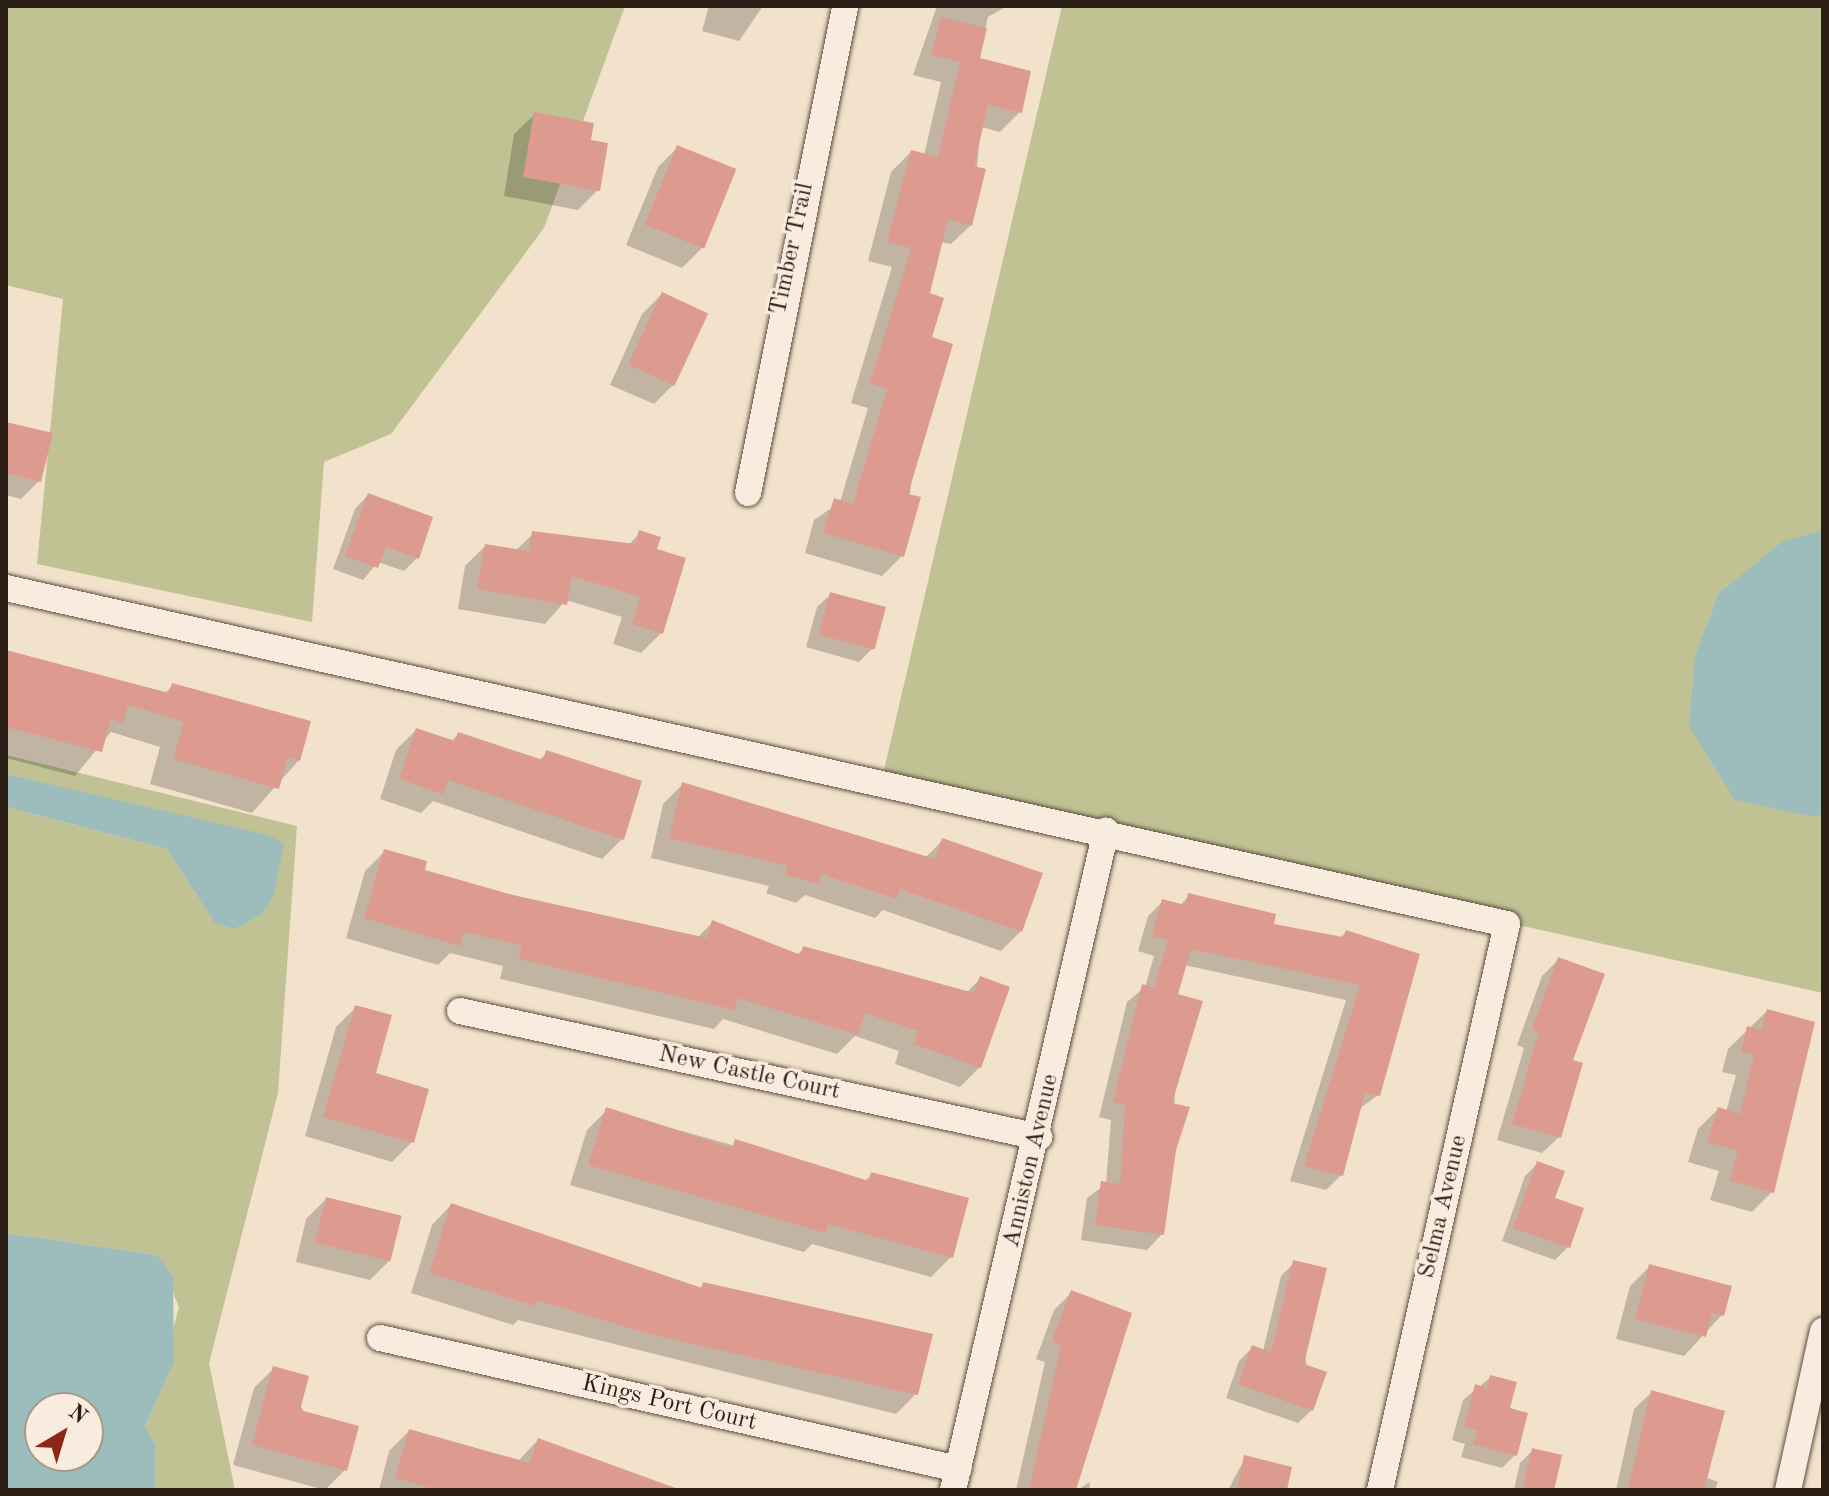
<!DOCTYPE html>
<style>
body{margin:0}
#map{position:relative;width:1829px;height:1496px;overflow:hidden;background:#f3e2cb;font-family:"Old Standard TT",serif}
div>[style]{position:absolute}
.green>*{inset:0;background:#c0c293}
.water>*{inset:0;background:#9dbdbd}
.shadow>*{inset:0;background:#0003}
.building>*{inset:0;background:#dd9b90;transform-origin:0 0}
.roads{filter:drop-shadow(0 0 2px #5c4e41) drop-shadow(0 0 2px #5c4e41)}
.street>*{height:26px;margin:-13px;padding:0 13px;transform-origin:13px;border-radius:13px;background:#f7ecdd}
span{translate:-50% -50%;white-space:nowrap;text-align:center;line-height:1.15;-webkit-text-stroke:7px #f7ecdd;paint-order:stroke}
.street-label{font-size:24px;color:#2a1d13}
.frame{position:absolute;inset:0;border:8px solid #2a1d13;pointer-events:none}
.north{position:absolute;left:24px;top:1392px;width:80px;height:80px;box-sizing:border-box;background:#f7ecdd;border:2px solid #a5998c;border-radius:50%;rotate:38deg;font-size:22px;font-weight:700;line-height:32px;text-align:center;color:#2a1d13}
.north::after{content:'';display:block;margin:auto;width:28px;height:36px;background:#8f2418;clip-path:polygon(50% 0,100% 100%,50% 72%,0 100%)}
</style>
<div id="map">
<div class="green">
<i style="clip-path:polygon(6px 6px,625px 6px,544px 228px,391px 434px,324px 462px,312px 622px,37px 564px,63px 299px,6px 285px)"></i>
<i style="clip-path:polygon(1062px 6px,1823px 6px,1823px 993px,881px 783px)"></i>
<i style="clip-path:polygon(6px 755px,297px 826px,278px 1093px,209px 1363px,235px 1490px,155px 1490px,155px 1444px,145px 1426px,174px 1363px,171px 1337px,179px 1307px,157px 1255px,6px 1233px,6px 807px,167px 849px,190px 873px,195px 894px,283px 843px,6px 774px)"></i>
</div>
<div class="water">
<i style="clip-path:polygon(1823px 530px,1823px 814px,1813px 817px,1735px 800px,1689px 727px,1695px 656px,1719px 593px,1782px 542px)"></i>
<i style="clip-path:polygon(6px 774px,268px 835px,284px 843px,273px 898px,262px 914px,234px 929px,215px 923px,167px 849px,6px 807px)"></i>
<i style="clip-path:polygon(evenodd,6px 1233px,157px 1255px,173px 1276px,174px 1363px,145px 1426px,155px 1444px,155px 1490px,6px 1490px,6px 1233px,40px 1408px,88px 1408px,88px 1456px,40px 1456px,40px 1408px)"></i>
</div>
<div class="shadow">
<i style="clip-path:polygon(709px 6px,763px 6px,739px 41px,702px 31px)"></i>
<i style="clip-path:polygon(937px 6px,1007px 6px,988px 17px,977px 60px,1020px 112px,1000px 132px,981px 127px,971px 225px,951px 244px,940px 242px,927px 295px,930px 339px,902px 556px,882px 576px,805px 553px,814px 520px,840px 502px,868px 408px,851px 403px,892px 267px,868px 261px,891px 172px,911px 152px,924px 155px,941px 82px,913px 75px)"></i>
<i style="clip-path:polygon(535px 114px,589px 142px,598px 190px,578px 210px,504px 196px,514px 134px)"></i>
<i style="clip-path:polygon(678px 147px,702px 248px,682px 268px,626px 245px,658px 167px)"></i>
<i style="clip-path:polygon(662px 294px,674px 384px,654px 404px,610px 385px,642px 314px)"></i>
<i style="clip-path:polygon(6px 424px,39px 481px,21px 499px,6px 495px)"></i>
<i style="clip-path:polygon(368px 495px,417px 558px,404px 571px,378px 562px,363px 580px,333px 569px,355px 509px)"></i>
<i style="clip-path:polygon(640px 533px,655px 551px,661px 633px,641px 653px,613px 644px,622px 617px,566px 600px,545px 624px,458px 609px,465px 566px,485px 546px,515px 551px,533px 534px,628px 545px)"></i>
<i style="clip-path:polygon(831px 594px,872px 649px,859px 662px,806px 647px,817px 607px)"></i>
<i style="clip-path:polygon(6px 652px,164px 694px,173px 685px,299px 760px,252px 813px,150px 784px,160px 747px,111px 732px,75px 776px,6px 758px)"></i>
<i style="clip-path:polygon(416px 730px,451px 742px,458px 734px,539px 760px,547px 753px,622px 839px,602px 859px,433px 801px,421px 813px,380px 799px,396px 750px)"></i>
<i style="clip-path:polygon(683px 784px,925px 858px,943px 840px,1021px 931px,1001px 951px,883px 910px,875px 918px,805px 895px,796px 903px,766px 893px,769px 886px,651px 858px,663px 804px)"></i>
<i style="clip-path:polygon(385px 851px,423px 872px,512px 897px,697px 938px,713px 922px,797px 955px,804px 948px,966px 993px,981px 978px,980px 1067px,960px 1087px,895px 1064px,899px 1051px,855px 1036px,837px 1054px,723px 1019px,714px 1029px,500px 979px,503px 966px,450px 953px,438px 965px,346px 938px,365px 871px)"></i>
<i style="clip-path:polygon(1189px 896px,1272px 925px,1340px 938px,1346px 932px,1417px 955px,1378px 1095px,1358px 1110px,1341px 1175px,1326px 1190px,1290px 1181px,1346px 1000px,1184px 965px,1176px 995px,1174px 1150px,1162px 1234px,1147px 1250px,1081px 1240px,1087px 1198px,1106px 1184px,1111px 1120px,1099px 1117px,1127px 1002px,1145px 987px,1154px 956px,1138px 951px,1148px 916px,1163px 901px,1179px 906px)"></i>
<i style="clip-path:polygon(1559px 959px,1570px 1061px,1559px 1137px,1542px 1153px,1497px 1140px,1524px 1048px,1517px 1045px,1542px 976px)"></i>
<i style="clip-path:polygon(356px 1007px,373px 1075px,412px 1142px,392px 1162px,305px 1136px,336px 1027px)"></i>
<i style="clip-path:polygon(1767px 1011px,1812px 1023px,1772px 1192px,1752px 1212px,1710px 1200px,1719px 1171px,1688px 1162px,1698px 1129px,1718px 1109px,1726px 1112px,1736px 1075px,1722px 1072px,1728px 1049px)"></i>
<i style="clip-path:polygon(607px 1110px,864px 1182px,872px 1174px,951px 1257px,931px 1277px,812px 1244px,804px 1252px,570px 1185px,587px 1130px)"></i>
<i style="clip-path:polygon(1538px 1163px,1568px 1247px,1555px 1260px,1502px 1241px,1525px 1176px)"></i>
<i style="clip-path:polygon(326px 1199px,390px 1260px,370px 1280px,296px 1262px,306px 1219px)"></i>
<i style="clip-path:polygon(451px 1205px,699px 1289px,704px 1284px,916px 1394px,896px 1414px,518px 1320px,513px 1325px,411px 1293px,432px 1225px)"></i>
<i style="clip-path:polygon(1294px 1263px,1312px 1410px,1298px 1423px,1226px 1398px,1239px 1361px,1252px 1348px,1263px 1351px,1281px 1276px)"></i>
<i style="clip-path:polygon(1650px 1266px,1722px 1315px,1684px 1356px,1616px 1339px,1630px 1286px)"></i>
<i style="clip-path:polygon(1072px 1292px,1074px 1490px,1016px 1490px,1045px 1362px,1036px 1359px,1054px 1310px)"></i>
<i style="clip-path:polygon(274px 1368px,345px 1470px,325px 1490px,233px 1465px,254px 1388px)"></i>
<i style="clip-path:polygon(1491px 1377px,1508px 1409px,1515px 1455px,1502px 1468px,1461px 1457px,1465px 1444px,1452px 1440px,1463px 1400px)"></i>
<i style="clip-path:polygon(1651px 1393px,1705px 1477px,1718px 1482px,1715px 1490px,1616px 1490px,1634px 1409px)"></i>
<i style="clip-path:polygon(409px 1431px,517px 1462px,538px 1440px,680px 1490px,379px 1490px,389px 1451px)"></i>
<i style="clip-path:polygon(1533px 1450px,1560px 1456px,1553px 1490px,1514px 1490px,1520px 1463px)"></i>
<i style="clip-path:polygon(1245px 1458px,1285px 1490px,1228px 1490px)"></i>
<i style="clip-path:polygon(1090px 1482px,1089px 1490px,1077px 1490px)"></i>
</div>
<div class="building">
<i style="clip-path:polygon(941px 17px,987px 28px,980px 58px,1031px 71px,1022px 113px,988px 105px,974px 166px,986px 169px,972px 226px,948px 219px,930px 293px,944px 298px,932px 337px,953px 344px,908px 494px,921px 497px,904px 557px,823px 533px,834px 498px,853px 504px,887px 389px,870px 383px,911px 248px,887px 242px,911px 150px,938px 157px,960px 62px,931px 55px)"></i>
<i style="clip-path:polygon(534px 112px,594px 123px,591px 140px,608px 143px,600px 191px,523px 177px)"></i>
<i style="left:677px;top:145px;width:64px;height:86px;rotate:22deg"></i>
<i style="left:662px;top:292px;width:51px;height:80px;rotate:25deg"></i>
<i style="clip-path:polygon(6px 422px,53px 433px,41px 482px,6px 473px)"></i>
<i style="clip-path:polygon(368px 493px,433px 517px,419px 559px,386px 547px,378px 568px,345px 556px)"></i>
<i style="clip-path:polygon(639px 530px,661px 537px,657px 549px,686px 558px,663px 634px,632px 624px,640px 597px,572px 576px,567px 605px,477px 589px,485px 544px,529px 551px,532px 531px,635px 544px)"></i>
<i style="left:830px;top:592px;width:58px;height:44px;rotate:15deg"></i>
<i style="clip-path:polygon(6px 650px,169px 693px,172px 683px,311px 721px,300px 761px,288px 757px,279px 789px,173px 759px,184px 722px,128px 705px,123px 723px,111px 719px,102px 752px,6px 727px)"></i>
<i style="clip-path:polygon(416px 728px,455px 741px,458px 732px,543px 760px,546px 750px,642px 781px,624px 840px,448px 780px,443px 794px,399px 779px)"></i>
<i style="clip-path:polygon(682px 782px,935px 859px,942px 838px,1043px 873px,1022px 932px,900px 889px,897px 899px,821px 874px,818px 884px,785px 874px,788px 866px,669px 838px)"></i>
<i style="clip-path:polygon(384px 849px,427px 861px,425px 870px,513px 895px,707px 938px,712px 920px,801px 955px,803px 946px,974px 993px,980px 976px,1010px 987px,981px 1068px,914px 1044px,918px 1031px,865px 1013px,858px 1035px,738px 998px,735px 1010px,519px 959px,522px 946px,464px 932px,460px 946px,364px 918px)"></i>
<i style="clip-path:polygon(1188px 893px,1276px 914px,1274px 924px,1343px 937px,1346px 930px,1420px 954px,1380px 1096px,1365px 1093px,1343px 1176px,1304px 1166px,1360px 985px,1191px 949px,1178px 994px,1203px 1001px,1172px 1103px,1190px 1107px,1176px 1150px,1164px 1235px,1095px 1225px,1101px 1181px,1120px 1184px,1125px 1105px,1113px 1102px,1142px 984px,1154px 988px,1168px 940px,1152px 936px,1162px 899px,1185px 905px)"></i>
<i style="clip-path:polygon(1558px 957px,1605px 974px,1573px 1060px,1583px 1063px,1561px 1138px,1512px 1124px,1539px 1032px,1532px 1029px)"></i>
<i style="clip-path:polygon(355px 1005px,392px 1015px,376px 1073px,429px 1089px,414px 1143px,323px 1117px)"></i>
<i style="clip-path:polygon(1767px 1009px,1815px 1022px,1774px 1193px,1729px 1180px,1738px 1151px,1707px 1142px,1718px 1107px,1740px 1114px,1754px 1055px,1741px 1052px,1747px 1026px,1761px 1030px)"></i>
<i style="clip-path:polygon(606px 1107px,732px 1148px,735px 1139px,869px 1181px,871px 1172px,969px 1198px,953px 1258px,828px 1224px,826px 1233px,588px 1165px)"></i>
<i style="clip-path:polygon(1537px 1161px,1565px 1171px,1555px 1198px,1584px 1208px,1570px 1248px,1513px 1228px)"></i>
<i style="left:326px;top:1197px;width:78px;height:47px;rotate:14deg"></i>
<i style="clip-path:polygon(451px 1203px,702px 1288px,703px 1282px,933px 1334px,918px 1395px,653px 1335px,536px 1300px,535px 1306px,429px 1273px)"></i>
<i style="clip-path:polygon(1293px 1260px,1327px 1268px,1304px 1364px,1327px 1372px,1313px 1411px,1238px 1384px,1252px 1345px,1271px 1352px)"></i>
<i style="clip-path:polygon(1649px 1264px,1732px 1286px,1724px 1316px,1712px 1313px,1706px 1337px,1635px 1319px)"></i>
<i style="clip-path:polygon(1071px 1290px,1132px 1313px,1076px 1490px,1029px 1490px,1061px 1345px,1052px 1341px)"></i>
<i style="clip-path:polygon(273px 1366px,309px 1376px,300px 1410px,359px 1426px,347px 1471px,252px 1445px)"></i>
<i style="clip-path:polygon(1490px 1375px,1517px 1382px,1510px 1408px,1528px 1413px,1517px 1456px,1473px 1444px,1477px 1431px,1464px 1427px,1475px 1384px,1487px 1388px)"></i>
<i style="clip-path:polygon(1651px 1390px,1725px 1411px,1704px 1490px,1628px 1490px)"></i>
<i style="clip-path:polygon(409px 1429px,530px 1463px,538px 1438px,681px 1490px,438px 1490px,395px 1478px)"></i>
<i style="left:1532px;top:1448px;width:31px;height:39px;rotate:13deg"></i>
<i style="clip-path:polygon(1244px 1455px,1292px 1467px,1287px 1490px,1237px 1490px)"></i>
</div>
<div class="roads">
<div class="street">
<i style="left:748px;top:493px;width:497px;rotate:-78.7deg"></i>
<i style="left:6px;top:588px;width:1538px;rotate:12.62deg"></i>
<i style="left:1507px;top:924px;width:580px;rotate:102.65deg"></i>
<i style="left:460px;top:1011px;width:593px;rotate:12.28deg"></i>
<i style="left:380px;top:1338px;width:593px;rotate:12.77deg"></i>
<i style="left:953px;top:1490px;width:677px;rotate:-76.93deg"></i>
<i style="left:1788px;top:1490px;width:163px;rotate:-77.6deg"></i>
</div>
</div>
<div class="street-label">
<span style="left:793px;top:249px;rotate:-78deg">Timber Trail</span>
<span style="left:749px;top:1074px;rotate:12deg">New Castle Court</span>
<span style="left:1032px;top:1161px;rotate:-77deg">Anniston Avenue</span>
<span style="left:1444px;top:1207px;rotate:-77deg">Selma Avenue</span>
<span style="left:669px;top:1404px;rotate:13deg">Kings Port Court</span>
</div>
<div class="frame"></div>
<div class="north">N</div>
</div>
